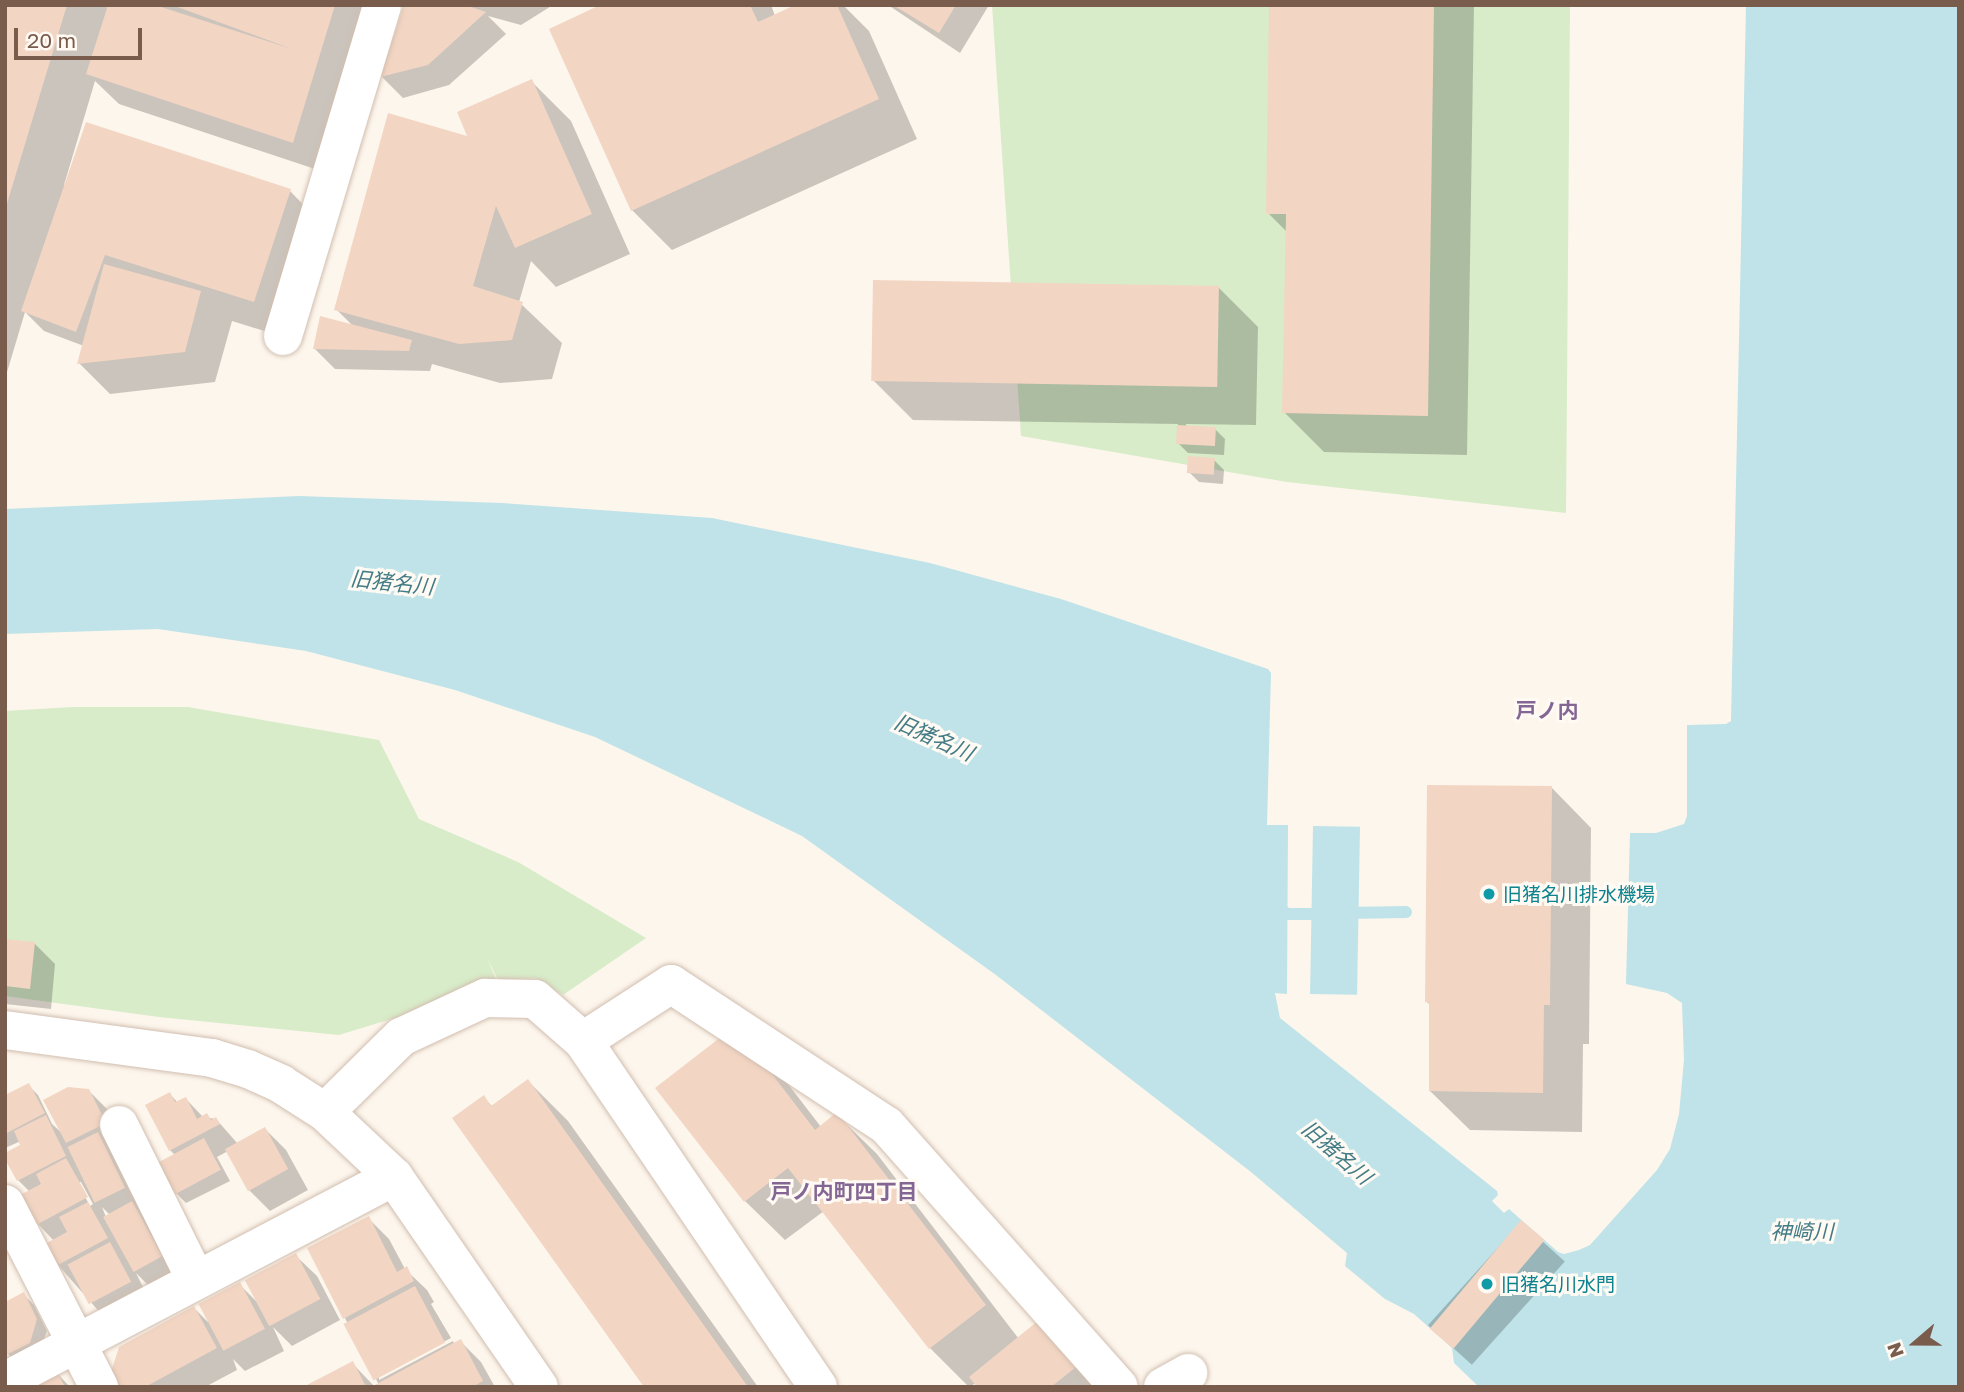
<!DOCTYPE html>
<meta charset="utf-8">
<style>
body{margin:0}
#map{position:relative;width:1964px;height:1392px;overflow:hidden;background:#fdf6ec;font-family:"Golos Text","Noto Sans JP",sans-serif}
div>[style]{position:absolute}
.green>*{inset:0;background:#d8ecc9}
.water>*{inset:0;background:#bfe3e8;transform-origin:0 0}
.shadow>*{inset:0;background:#0003;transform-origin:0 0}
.stream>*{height:12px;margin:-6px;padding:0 6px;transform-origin:6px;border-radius:6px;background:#bfe3e8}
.building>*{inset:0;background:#f3d5c3;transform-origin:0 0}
.roads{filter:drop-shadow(0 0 2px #d1beb0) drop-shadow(0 0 2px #d1beb0)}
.minor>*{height:38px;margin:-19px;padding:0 19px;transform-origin:19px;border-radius:19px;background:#fff}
.dots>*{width:19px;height:19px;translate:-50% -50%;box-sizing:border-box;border:4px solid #fffaf3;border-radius:50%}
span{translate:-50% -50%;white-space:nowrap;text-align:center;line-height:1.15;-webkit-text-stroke:6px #fffaf3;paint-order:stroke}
.culture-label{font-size:19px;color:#0d838f}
.left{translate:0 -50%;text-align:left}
.water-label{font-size:21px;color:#437c86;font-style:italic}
.neighbourhood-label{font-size:21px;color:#846695;font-weight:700}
.frame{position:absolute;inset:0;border:7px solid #7a5c4d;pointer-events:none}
.north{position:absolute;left:1880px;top:1308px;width:70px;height:70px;-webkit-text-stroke:5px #fffaf3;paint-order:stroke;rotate:250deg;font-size:19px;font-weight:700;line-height:28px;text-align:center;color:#7a5c4d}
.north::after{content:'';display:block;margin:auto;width:24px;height:32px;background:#7a5c4d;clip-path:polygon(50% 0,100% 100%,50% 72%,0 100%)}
.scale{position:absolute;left:14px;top:28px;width:128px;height:32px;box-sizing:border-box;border:4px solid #7a5c4d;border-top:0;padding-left:9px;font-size:21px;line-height:24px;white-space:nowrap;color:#7a5c4d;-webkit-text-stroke:5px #fffaf3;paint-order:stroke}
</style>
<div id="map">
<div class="green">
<i style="clip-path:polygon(992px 5px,1570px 5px,1566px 513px,1287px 482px,1021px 436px)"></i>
<i style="clip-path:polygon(72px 707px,188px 707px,379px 740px,419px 819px,518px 862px,646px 938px,563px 995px,536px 978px,498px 980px,487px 958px,499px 986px,339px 1035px,159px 1017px,5px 996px,5px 711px)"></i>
</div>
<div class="water">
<i style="clip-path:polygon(1746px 5px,1959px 5px,1959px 1387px,1479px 1387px,1454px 1363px,1452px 1348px,1414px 1314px,1385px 1299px,1345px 1266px,1347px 1253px,1251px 1172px,996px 975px,802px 836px,595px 737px,455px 690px,306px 651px,158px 629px,5px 634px,5px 509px,299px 496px,502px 503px,712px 518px,930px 563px,1061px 599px,1268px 669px,1271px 673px,1267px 825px,1288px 825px,1287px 994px,1275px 993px,1280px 1018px,1497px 1191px,1498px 1195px,1492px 1201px,1504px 1213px,1509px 1209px,1558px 1252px,1564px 1254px,1579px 1250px,1590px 1245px,1657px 1170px,1670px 1149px,1679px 1114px,1684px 1060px,1682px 1003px,1667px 993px,1626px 984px,1630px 833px,1656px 833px,1684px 824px,1687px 816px,1687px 725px,1726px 724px,1731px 721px)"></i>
<i style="left:1313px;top:826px;width:47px;height:168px;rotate:1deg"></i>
</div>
<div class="shadow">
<i style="clip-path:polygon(5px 5px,376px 5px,324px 172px,119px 104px,95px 81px,64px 185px,290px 191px,329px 231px,293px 340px,232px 321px,215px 382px,110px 394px,79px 363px,84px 346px,44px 331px,25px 312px,5px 379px)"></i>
<i style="clip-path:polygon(406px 5px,553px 5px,521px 25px,488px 16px,506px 34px,449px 85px,403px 98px,382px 77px)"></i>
<i style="clip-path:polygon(605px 5px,771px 5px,775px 16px,799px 5px,843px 5px,869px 31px,917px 139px,672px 250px,632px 210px)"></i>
<i style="clip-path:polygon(888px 5px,989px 5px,960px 53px)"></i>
<i style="clip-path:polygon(1271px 5px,1474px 5px,1467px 455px,1324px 452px,1284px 412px,1287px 232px,1268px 213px)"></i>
<i style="clip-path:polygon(531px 81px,571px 121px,630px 254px,556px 287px,531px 261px,519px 302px,562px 343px,552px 379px,500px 383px,432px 364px,430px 371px,335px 369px,314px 348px,354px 327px,336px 309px,470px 138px)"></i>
<i style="clip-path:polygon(1218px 287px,1258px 327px,1256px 425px,1186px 424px,1186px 428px,1215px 429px,1225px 439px,1224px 455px,1188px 453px,1178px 443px,1178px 424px,913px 420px,873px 380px)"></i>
<i style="clip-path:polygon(1214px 460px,1224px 470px,1223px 484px,1199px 482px,1189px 472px)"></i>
<i style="clip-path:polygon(1552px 788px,1591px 828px,1589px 1044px,1583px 1044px,1582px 1132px,1470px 1130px,1430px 1091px,1431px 1006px,1427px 1002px)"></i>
<i style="clip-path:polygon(5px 941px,34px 943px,55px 964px,51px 1009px,5px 1004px)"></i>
<i style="clip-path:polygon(775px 1067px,821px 1127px,837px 1115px,877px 1154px,1019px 1339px,1039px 1323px,1094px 1387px,979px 1387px,976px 1383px,969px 1387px,930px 1348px,824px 1211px,785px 1240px,745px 1201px,657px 1088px)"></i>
<i style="clip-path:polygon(528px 1081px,568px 1121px,758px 1387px,646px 1387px,484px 1098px,493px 1107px)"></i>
<i style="clip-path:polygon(evenodd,28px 1085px,38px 1095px,52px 1124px,63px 1134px,89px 1091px,110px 1112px,145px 1209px,140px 1212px,153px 1224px,182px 1277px,155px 1292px,136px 1273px,151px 1303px,111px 1325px,58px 1265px,54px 1241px,38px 1224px,22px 1196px,30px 1192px,18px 1180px,21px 1141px,5px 1148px,5px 1097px,28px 1085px,77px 1182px,81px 1182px,93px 1204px,90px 1206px,77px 1182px,28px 1085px,102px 1207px,110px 1215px,106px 1217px,102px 1207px)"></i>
<i style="clip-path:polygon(170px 1094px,178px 1103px,186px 1099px,203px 1117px,216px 1119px,238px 1144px,265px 1129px,286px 1150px,308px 1190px,270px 1211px,249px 1190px,228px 1151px,217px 1157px,230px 1181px,186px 1203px,176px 1193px,175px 1155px,170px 1150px)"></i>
<i style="clip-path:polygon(369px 1219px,389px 1239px,405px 1269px,427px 1290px,434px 1302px,431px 1304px,451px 1338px,379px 1376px,379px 1380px,453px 1341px,454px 1344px,460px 1341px,481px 1362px,495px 1387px,375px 1387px,379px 1385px,345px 1318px)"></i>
<i style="left:1521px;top:1222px;width:59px;height:139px;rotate:42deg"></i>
<i style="clip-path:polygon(296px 1256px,317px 1276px,340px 1320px,292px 1346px,273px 1327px,284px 1351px,245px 1371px,233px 1359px,237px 1370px,205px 1387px,121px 1387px,194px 1308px,208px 1322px,239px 1284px,258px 1303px)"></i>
<i style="clip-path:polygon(24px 1295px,34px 1305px,47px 1331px,39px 1353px,18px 1364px,5px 1351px,5px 1304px)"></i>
<i style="clip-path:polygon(352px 1363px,375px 1387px,307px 1387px)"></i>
<i style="clip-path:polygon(56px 1372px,70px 1387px,27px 1387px)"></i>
</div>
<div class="stream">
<i style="left:1276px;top:908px;width:13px;rotate:27deg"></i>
<i style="left:1288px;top:914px;width:38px"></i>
<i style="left:1345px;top:913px;width:61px;rotate:-0.9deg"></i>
</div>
<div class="building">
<i style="clip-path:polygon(5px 5px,67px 5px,6px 207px,5px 207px)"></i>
<i style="clip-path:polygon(108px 5px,155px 5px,292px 49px,172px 5px,335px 5px,293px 143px,86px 74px)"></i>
<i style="clip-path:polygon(404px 5px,465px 5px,486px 12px,428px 65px,380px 77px)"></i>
<i style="clip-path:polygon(600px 5px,750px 5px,758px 22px,795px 5px,837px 5px,879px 99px,631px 211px,549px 29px)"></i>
<i style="clip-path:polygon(893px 5px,956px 5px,939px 33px)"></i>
<i style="clip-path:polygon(1269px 5px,1434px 5px,1428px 416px,1282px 413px,1286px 214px,1266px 214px)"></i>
<i style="clip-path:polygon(532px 79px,592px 214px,515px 248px,496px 206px,473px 286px,523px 302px,512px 340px,459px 344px,334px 310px,388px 113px,467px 136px,457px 112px)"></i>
<i style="clip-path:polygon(86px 122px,291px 189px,254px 302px,105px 255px,76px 332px,21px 311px)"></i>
<i style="clip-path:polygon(104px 264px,201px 291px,185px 352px,77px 364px)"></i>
<i style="left:873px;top:280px;width:346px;height:101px;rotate:1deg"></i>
<i style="clip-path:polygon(320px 316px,412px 340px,409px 351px,313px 349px)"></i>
<i style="left:1177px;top:425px;width:39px;height:19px;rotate:3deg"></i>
<i style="left:1188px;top:456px;width:27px;height:17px;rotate:4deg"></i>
<i style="clip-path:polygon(1427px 785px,1552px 786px,1550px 1005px,1544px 1005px,1543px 1093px,1429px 1091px,1429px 1003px,1425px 1002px)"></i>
<i style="clip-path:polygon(5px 939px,35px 942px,30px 989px,5px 986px)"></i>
<i style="clip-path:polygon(735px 1026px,815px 1130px,837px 1112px,986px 1305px,929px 1349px,788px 1168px,744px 1202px,655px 1088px)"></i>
<i style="clip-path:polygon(528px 1079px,748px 1387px,644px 1387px,452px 1118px,484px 1095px,491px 1106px)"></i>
<i style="clip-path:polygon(29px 1083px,45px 1113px,5px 1134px,5px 1095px)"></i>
<i style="clip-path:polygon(68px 1087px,89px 1089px,106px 1123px,66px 1143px,43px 1100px)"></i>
<i style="clip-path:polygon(170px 1092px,175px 1102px,186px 1097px,197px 1119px,207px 1113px,211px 1120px,216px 1117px,220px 1124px,169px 1151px,145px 1105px)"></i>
<i style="clip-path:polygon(46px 1115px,66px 1156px,17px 1181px,5px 1159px,5px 1153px,20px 1145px,14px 1131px)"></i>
<i style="left:265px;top:1127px;width:48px;height:46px;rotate:61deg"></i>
<i style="left:98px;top:1132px;width:62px;height:34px;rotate:64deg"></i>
<i style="left:204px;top:1138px;width:36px;height:52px;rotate:62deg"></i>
<i style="clip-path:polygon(66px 1158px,88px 1197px,36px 1225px,20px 1195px,41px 1184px,36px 1174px)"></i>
<i style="left:132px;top:1201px;width:63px;height:33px;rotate:61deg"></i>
<i style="clip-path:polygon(88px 1202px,108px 1238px,56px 1266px,45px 1244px,67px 1232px,59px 1217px)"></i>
<i style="clip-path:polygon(369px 1216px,397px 1272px,407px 1266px,414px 1281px,343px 1319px,307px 1248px)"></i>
<i style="left:1521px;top:1220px;width:31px;height:142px;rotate:40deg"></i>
<i style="left:110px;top:1242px;width:45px;height:48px;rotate:62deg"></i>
<i style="left:296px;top:1253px;width:52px;height:58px;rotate:62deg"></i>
<i style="left:240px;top:1282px;width:53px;height:47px;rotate:62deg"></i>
<i style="left:415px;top:1286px;width:64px;height:81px;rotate:62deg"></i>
<i style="clip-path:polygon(24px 1292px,37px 1319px,30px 1343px,6px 1355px,5px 1302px)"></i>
<i style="clip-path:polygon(194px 1306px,217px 1348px,145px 1387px,119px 1387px,111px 1372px,119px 1347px)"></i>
<i style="clip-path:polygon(1039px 1320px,1076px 1367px,1051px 1387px,977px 1387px,969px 1377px)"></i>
<i style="clip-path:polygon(461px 1339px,483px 1381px,472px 1387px,371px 1387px)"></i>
<i style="clip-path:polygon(353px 1361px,366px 1387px,303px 1387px)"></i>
<i style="clip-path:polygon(56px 1370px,65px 1387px,24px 1387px)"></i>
</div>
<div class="roads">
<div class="minor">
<i style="left:283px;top:336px;width:345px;rotate:-73.3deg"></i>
<i style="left:5px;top:1030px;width:209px;rotate:7.7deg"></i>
<i style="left:212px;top:1058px;width:38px;rotate:17deg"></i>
<i style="left:248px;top:1069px;width:36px;rotate:24deg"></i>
<i style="left:281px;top:1084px;width:52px;rotate:32.5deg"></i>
<i style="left:325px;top:1112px;width:95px;rotate:43.3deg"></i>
<i style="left:394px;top:1177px;width:255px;rotate:55.4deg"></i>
<i style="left:583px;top:1041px;width:105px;rotate:-32.9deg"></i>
<i style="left:671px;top:984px;width:258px;rotate:33.3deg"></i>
<i style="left:887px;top:1126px;width:349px;rotate:48.4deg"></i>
<i style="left:325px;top:1112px;width:107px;rotate:-44.6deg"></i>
<i style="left:401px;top:1037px;width:93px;rotate:-24.9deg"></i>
<i style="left:485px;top:998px;width:50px;rotate:1.1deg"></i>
<i style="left:535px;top:999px;width:64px;rotate:41.2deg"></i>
<i style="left:583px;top:1041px;width:418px;rotate:55.8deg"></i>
<i style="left:119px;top:1125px;width:173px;rotate:63.6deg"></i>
<i style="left:5px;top:1204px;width:206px;rotate:62.8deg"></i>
<i style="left:5px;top:1381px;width:439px;rotate:-27.7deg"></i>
<i style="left:1163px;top:1387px;width:29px;rotate:-29deg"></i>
</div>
</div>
<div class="dots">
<i style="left:1489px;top:894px;background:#0f9aa8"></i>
<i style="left:1487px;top:1284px;background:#0f9aa8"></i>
</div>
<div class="culture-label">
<span class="left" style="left:1503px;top:894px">旧猪名川排水機場</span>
<span class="left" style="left:1501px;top:1284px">旧猪名川水門</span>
</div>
<div class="water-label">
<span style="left:392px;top:582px;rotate:6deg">旧猪名川</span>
<span style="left:934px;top:737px;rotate:24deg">旧猪名川</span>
<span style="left:1337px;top:1152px;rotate:41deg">旧猪名川</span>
<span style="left:1802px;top:1231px">神崎川</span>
</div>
<div class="neighbourhood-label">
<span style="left:1547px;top:710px">戸ノ内</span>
<span style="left:844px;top:1191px">戸ノ内町四丁目</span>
</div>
<div class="frame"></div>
<div class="north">N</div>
<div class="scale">20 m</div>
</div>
